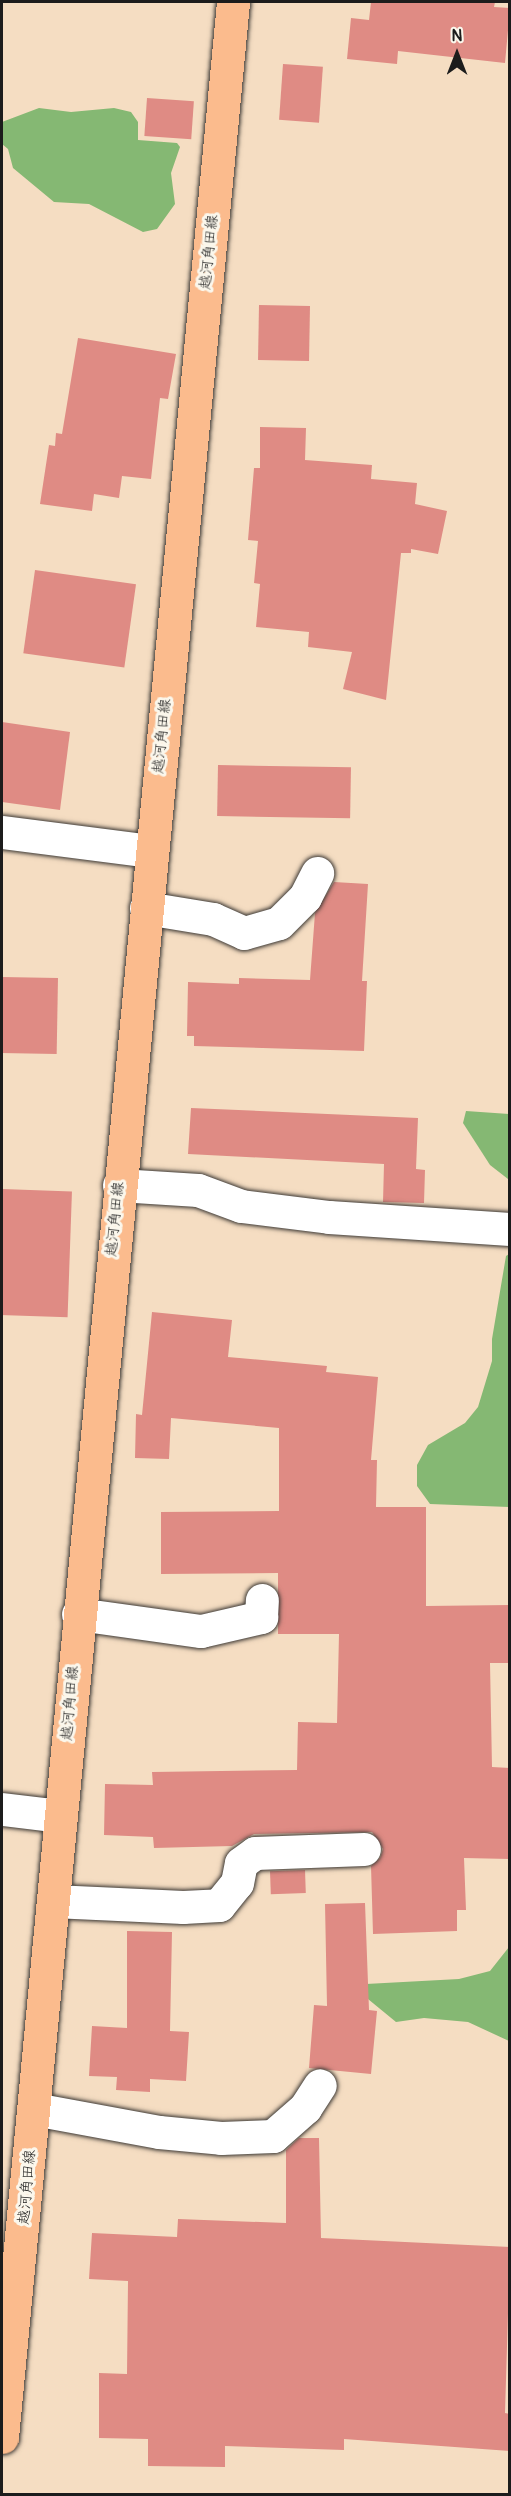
<!DOCTYPE html>
<meta charset="utf-8">
<style>
body{margin:0}
#map{position:relative;width:511px;height:2496px;overflow:hidden;background:#f5ddc2;font-family:Pangolin,"Klee One",sans-serif}
div>[style]{position:absolute}
.forest>*{inset:0;background:#85b873}
.building>*{inset:0;background:#df8b84;transform-origin:0 0}
.roads{filter:drop-shadow(0 0 2px #3d3935) drop-shadow(0 0 2px #3d3935)}
.minor>*{height:33px;margin:-16.5px;padding:0 16.5px;transform-origin:16.5px;border-radius:16.5px;background:#fff}
.major>*{height:33px;margin:-16.5px;padding:0 16.5px;transform-origin:16.5px;border-radius:16.5px;background:#fbbb8d}
span{translate:-50% -50%;white-space:nowrap;text-align:center;line-height:1.15;-webkit-text-stroke:6px #fbf7ec;paint-order:stroke}
.street-label{font-size:15px;color:#1c1c1c}
.frame{position:absolute;inset:0;border:3px solid #1c1c1c;pointer-events:none}
.north{position:absolute;left:427px;top:24px;width:60px;height:60px;-webkit-text-stroke:4px #fbf7ec;paint-order:stroke;rotate:0deg;font-size:16px;font-weight:700;line-height:24px;text-align:center;color:#1c1c1c}
.north::after{content:'';display:block;margin:auto;width:21px;height:27px;background:#1c1c1c;clip-path:polygon(50% 0,100% 100%,50% 72%,0 100%)}
</style>
<div id="map">
<div class="forest">
<i style="clip-path:polygon(39px 108px,71px 112px,114px 108px,131px 112px,138px 122px,138px 140px,177px 143px,180px 147px,171px 173px,175px 204px,157px 229px,143px 232px,89px 204px,54px 202px,13px 168px,8px 149px,2px 144px,2px 122px)"></i>
<i style="clip-path:polygon(466px 1111px,509px 1114px,508px 1179px,490px 1165px,463px 1123px)"></i>
<i style="clip-path:polygon(509px 1254px,509px 1507px,430px 1504px,417px 1486px,417px 1465px,428px 1445px,465px 1423px,478px 1407px,492px 1361px,492px 1339px,506px 1256px)"></i>
<i style="clip-path:polygon(509px 1947px,509px 2041px,468px 2022px,424px 2018px,396px 2022px,368px 1999px,366px 1984px,459px 1979px,490px 1971px)"></i>
</div>
<div class="building">
<i style="clip-path:polygon(371px 2px,495px 2px,494px 7px,510px 8px,505px 63px,398px 51px,397px 64px,347px 59px,351px 18px,369px 20px)"></i>
<i style="left:283px;top:64px;width:40px;height:56px;rotate:4deg"></i>
<i style="left:147px;top:98px;width:47px;height:38px;rotate:4deg"></i>
<i style="left:259px;top:305px;width:51px;height:55px;rotate:1deg"></i>
<i style="clip-path:polygon(78px 338px,176px 354px,168px 399px,160px 398px,151px 479px,122px 476px,119px 498px,94px 494px,92px 511px,40px 504px,49px 445px,55px 446px,56px 433px,62px 434px)"></i>
<i style="clip-path:polygon(260px 427px,306px 428px,305px 460px,372px 465px,371px 479px,417px 483px,415px 504px,447px 511px,438px 554px,411px 549px,411px 553px,401px 553px,386px 700px,343px 689px,352px 652px,308px 647px,309px 632px,256px 627px,260px 584px,254px 583px,258px 541px,248px 540px,254px 468px,260px 468px)"></i>
<i style="left:35px;top:570px;width:102px;height:84px;rotate:8deg"></i>
<i style="clip-path:polygon(2px 722px,70px 732px,60px 810px,2px 802px)"></i>
<i style="left:218px;top:765px;width:133px;height:51px;rotate:1deg"></i>
<i style="clip-path:polygon(334px 882px,368px 884px,362px 981px,367px 981px,364px 1051px,194px 1046px,194px 1036px,187px 1036px,188px 982px,239px 984px,239px 978px,310px 980px,315px 913px)"></i>
<i style="left:2px;top:977px;width:56px;height:76px;rotate:1deg"></i>
<i style="clip-path:polygon(191px 1108px,418px 1118px,416px 1169px,425px 1170px,424px 1203px,383px 1202px,384px 1164px,188px 1154px)"></i>
<i style="left:2px;top:1189px;width:70px;height:126px;rotate:2deg"></i>
<i style="clip-path:polygon(152px 1312px,232px 1320px,228px 1357px,327px 1366px,326px 1372px,378px 1377px,371px 1460px,377px 1460px,376px 1507px,426px 1507px,426px 1606px,510px 1605px,510px 1663px,490px 1663px,492px 1767px,510px 1768px,510px 1859px,464px 1858px,466px 1910px,457px 1910px,457px 1931px,373px 1934px,371px 1866px,380px 1858px,383px 1849px,372px 1832px,254px 1834px,232px 1846px,154px 1848px,153px 1837px,104px 1835px,105px 1784px,153px 1785px,152px 1772px,297px 1770px,298px 1722px,337px 1723px,339px 1634px,278px 1634px,278px 1573px,161px 1574px,161px 1512px,279px 1511px,279px 1428px,171px 1418px,169px 1459px,135px 1458px,136px 1414px,142px 1415px)"></i>
<i style="left:305px;top:1870px;width:23px;height:35px;rotate:88deg"></i>
<i style="clip-path:polygon(365px 1903px,369px 2010px,377px 2011px,371px 2074px,309px 2068px,314px 2005px,327px 2006px,325px 1904px)"></i>
<i style="clip-path:polygon(127px 1931px,172px 1932px,170px 2031px,189px 2032px,186px 2081px,150px 2079px,150px 2092px,116px 2090px,117px 2077px,89px 2076px,92px 2026px,127px 2028px)"></i>
<i style="clip-path:polygon(299px 2138px,319px 2138px,321px 2238px,510px 2247px,505px 2413px,510px 2414px,510px 2451px,344px 2439px,344px 2450px,225px 2446px,225px 2467px,148px 2466px,148px 2439px,99px 2438px,99px 2373px,127px 2374px,128px 2281px,89px 2279px,92px 2233px,177px 2237px,178px 2219px,286px 2223px,286px 2150px)"></i>
</div>
<div class="roads">
<div class="minor">
<i style="left:2px;top:832px;width:150px;rotate:7.3deg"></i>
<i style="left:146px;top:908px;width:68px;rotate:9.3deg"></i>
<i style="left:213px;top:919px;width:34px;rotate:24deg"></i>
<i style="left:244px;top:933px;width:36px;rotate:-16deg"></i>
<i style="left:279px;top:923px;width:37px;rotate:-45deg"></i>
<i style="left:305px;top:897px;width:27px;rotate:-63deg"></i>
<i style="left:119px;top:1185px;width:79px;rotate:3.6deg"></i>
<i style="left:198px;top:1190px;width:46px;rotate:20.4deg"></i>
<i style="left:241px;top:1206px;width:89px;rotate:7.1deg"></i>
<i style="left:329px;top:1217px;width:181px;rotate:3.8deg"></i>
<i style="left:78px;top:1614px;width:124px;rotate:7.9deg"></i>
<i style="left:201px;top:1631px;width:62px;rotate:-13.1deg"></i>
<i style="left:261px;top:1617px;width:17px;rotate:-87deg"></i>
<i style="left:2px;top:1809px;width:58px;rotate:6.9deg"></i>
<i style="left:53px;top:1901px;width:130px;rotate:2.6deg"></i>
<i style="left:183px;top:1907px;width:36px;rotate:-3deg"></i>
<i style="left:219px;top:1905px;width:28px;rotate:-51deg"></i>
<i style="left:237px;top:1883px;width:20px;rotate:-79deg"></i>
<i style="left:241px;top:1863px;width:17px;rotate:-36deg"></i>
<i style="left:255px;top:1853px;width:109px;rotate:-2.1deg"></i>
<i style="left:34px;top:2109px;width:127px;rotate:10.4deg"></i>
<i style="left:159px;top:2132px;width:62px;rotate:5.5deg"></i>
<i style="left:221px;top:2138px;width:52px;rotate:-2.2deg"></i>
<i style="left:273px;top:2136px;width:43px;rotate:-41.2deg"></i>
<i style="left:305px;top:2108px;width:27px;rotate:-57deg"></i>
</div>
<div class="major">
<i style="left:2px;top:2437px;width:2446px;rotate:-84.58deg"></i>
</div>
</div>
<div class="street-label">
<span style="left:209px;top:252px;rotate:-84deg">越河角田線</span>
<span style="left:162px;top:736px;rotate:-84deg">越河角田線</span>
<span style="left:115px;top:1219px;rotate:-84deg">越河角田線</span>
<span style="left:70px;top:1703px;rotate:-85deg">越河角田線</span>
<span style="left:27px;top:2187px;rotate:-85deg">越河角田線</span>
</div>
<div class="frame"></div>
<div class="north">N</div>
</div>
